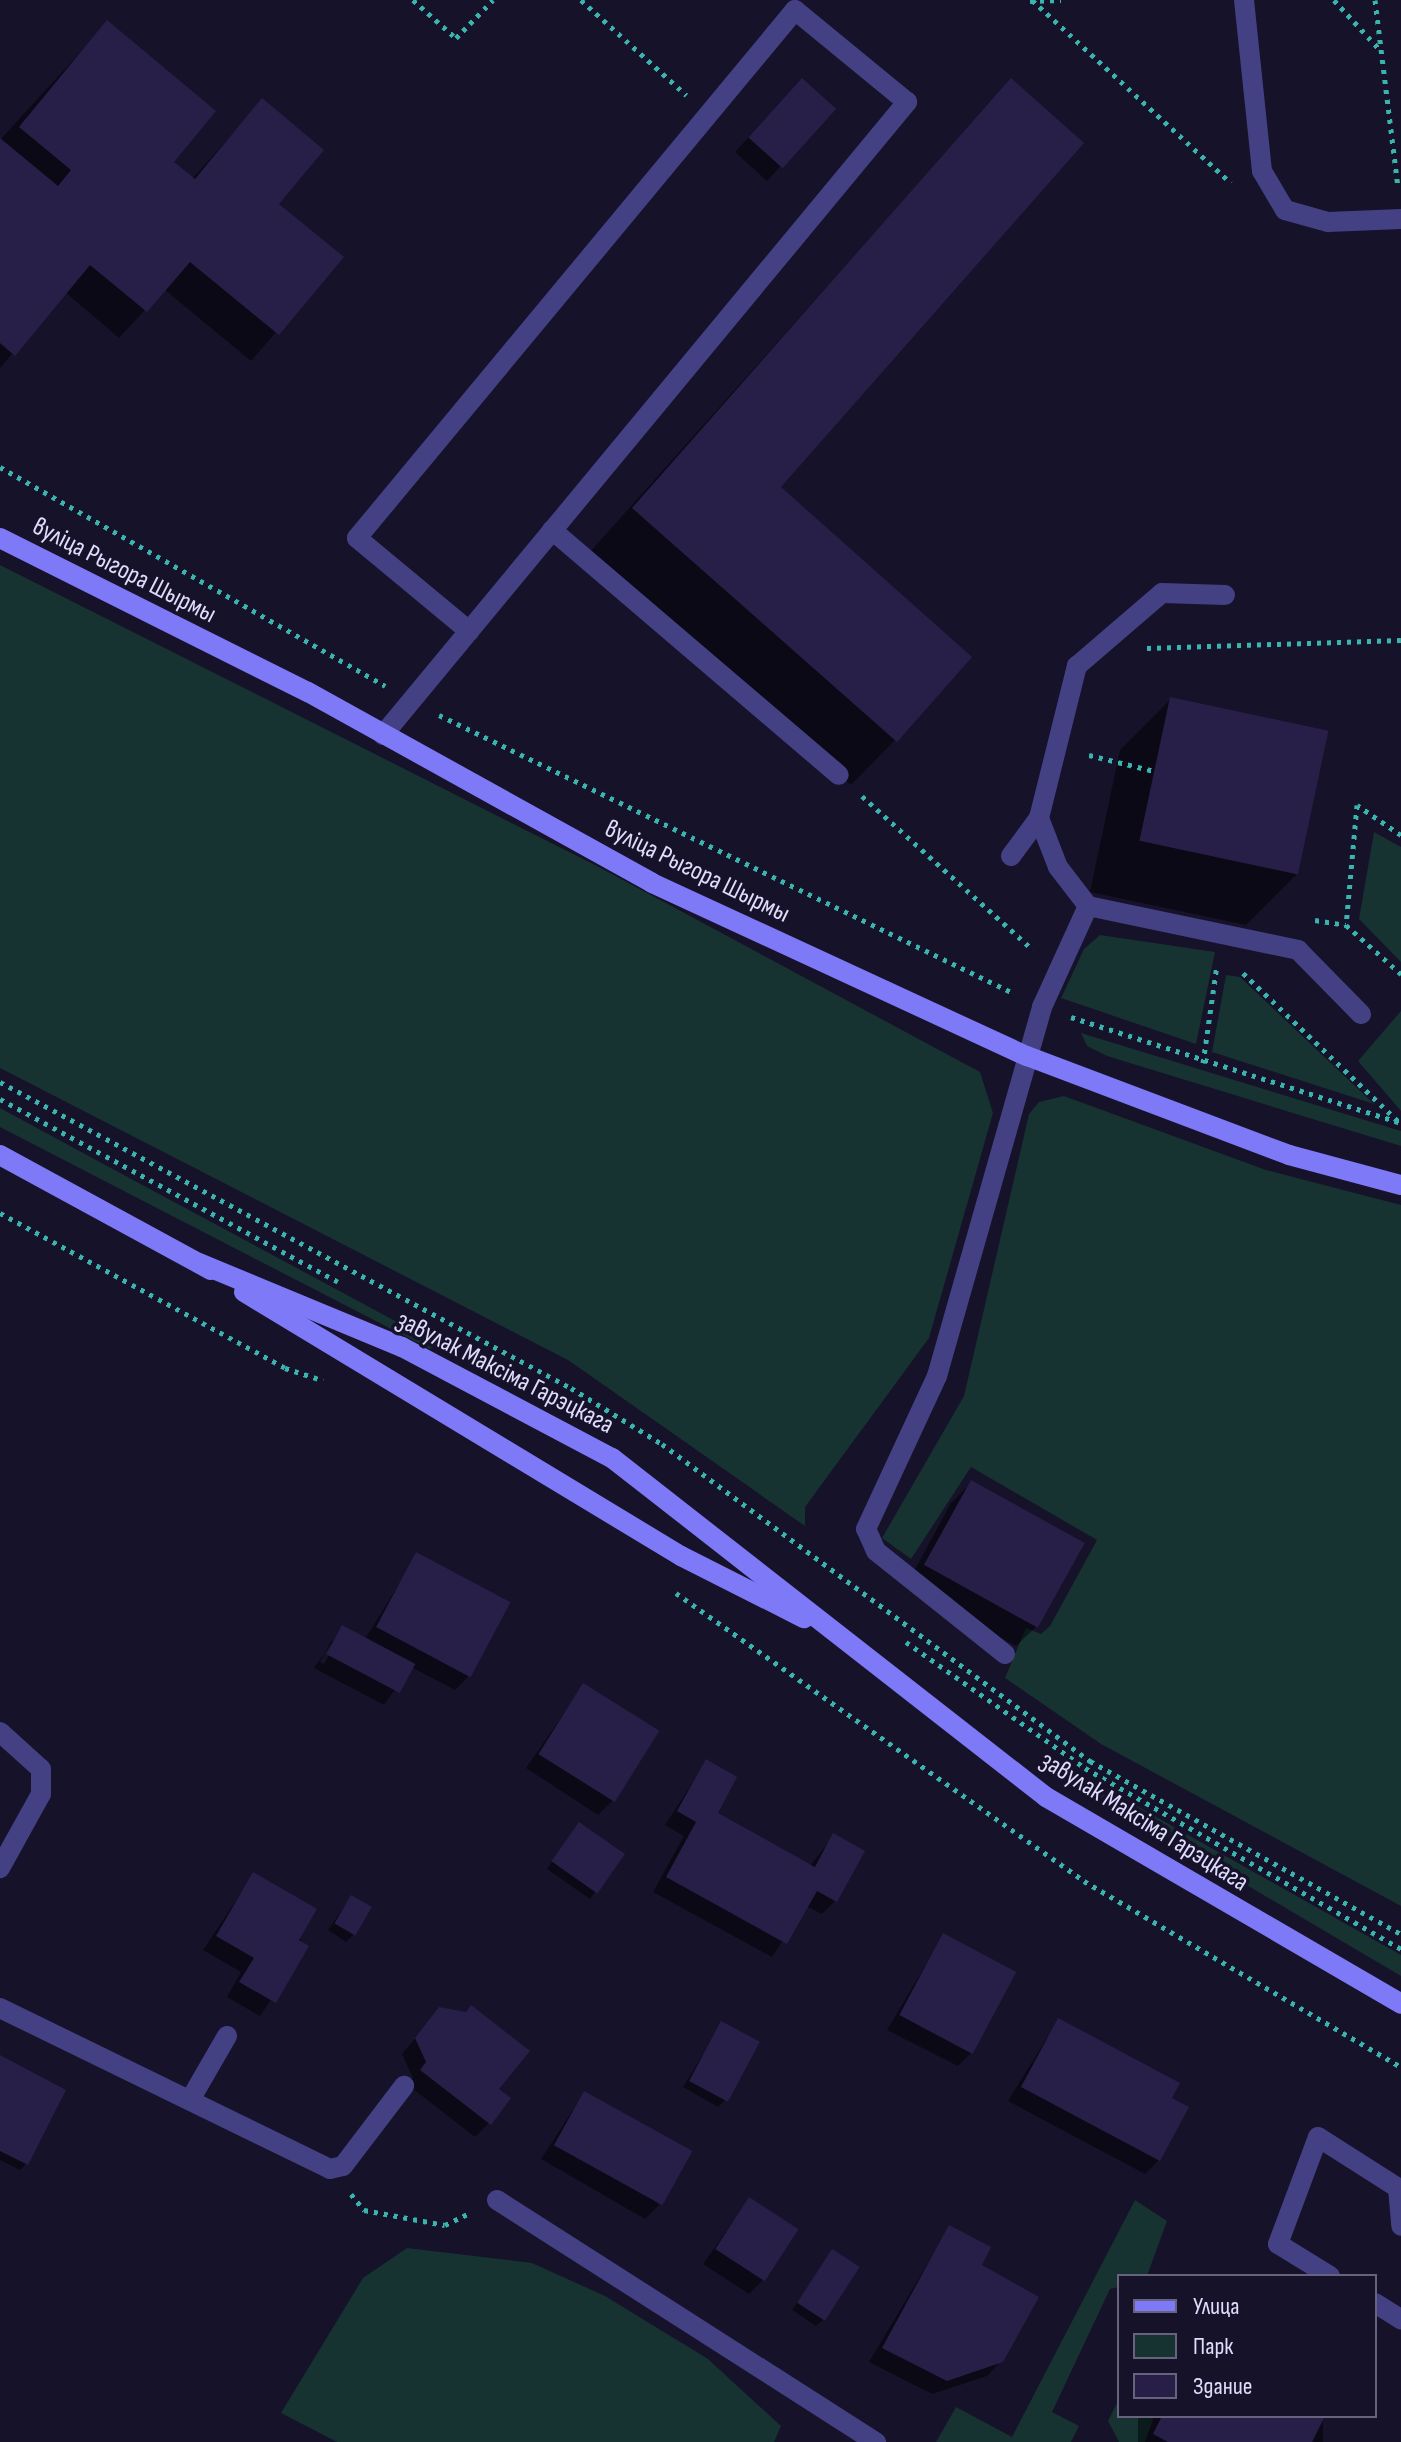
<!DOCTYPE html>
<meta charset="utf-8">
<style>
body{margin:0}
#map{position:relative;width:1401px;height:2442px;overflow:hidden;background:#161229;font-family:"Sofia Sans Condensed",sans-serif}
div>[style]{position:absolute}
.green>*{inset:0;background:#163231}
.shadow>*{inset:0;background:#0007;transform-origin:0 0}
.building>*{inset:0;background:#281f48;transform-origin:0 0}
.path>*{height:5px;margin-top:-2.5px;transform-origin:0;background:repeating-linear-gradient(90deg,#39b4ae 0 4px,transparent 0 10px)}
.lane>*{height:20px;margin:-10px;padding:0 10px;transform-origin:10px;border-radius:10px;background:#444084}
.street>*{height:20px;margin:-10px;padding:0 10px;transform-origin:10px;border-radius:10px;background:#444084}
.secondary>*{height:20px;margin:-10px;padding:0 10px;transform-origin:10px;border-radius:10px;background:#7e79f6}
span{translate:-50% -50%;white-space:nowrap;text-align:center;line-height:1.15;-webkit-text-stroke:7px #161229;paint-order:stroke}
.street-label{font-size:26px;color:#e0dcfd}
.legend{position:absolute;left:1117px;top:2274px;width:260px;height:144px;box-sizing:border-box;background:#161229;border:2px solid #67637e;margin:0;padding:10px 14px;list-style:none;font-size:24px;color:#e0dcfd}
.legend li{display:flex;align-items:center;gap:16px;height:40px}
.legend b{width:40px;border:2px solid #67637e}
</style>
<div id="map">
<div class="green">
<i style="clip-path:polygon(0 565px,595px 865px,980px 1072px,993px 1113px,929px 1338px,805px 1507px,805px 1526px,568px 1360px,0 1068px)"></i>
<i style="clip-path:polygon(1374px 832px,1401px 847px,1401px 962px,1359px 919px)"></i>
<i style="clip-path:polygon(1100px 935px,1215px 952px,1196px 1044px,1061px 998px,1084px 949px)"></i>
<i style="clip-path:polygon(1226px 975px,1240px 977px,1374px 1104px,1212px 1052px)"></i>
<i style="clip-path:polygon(1401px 1011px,1401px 1111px,1358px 1061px)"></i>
<i style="clip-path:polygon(1081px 1033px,1401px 1131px,1401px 1146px,1107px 1056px,1087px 1046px)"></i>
<i style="clip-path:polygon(1064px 1096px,1266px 1170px,1401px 1205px,1401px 1906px,1101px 1744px,1005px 1678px,1026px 1628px,1041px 1634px,1050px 1626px,1097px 1540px,971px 1467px,911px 1559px,882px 1538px,964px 1396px,1029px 1114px,1039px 1102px)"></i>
<i style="clip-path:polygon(0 1108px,109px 1167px,438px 1344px,430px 1349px,0 1127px)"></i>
<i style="clip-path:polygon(1066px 1766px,1401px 1955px,1401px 1976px,1057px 1773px)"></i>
<i style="clip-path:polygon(1135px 2200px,1167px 2221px,1147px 2276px,1119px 2276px,1119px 2287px,1110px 2289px,1052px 2412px,1079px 2426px,1071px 2442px,936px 2442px,956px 2407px,1012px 2437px)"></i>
<i style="clip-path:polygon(407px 2248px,532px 2263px,605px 2296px,708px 2359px,781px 2426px,774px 2442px,337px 2442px,281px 2413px,363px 2278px)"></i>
<i style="clip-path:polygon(1119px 2399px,1119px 2416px,1154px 2416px,1145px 2442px,1119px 2442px,1108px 2421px)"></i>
</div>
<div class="shadow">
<i style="clip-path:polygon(107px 23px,171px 162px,192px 179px,262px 101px,276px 204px,341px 257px,251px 361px,164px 289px,119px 338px,65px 292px,0 368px,0 140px)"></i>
<i style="clip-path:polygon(1011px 81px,778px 488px,895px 740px,851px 785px,589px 553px)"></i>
<i style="clip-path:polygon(788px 95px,833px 109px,767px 181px,735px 152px)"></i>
<i style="clip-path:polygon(1171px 699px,1297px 874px,1246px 925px,1090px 892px,1120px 750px)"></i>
<i style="clip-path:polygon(971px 1483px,1037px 1626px,1016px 1646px,906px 1586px,951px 1503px)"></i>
<i style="clip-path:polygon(evenodd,417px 1555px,469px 1676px,455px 1690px,411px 1667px,384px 1705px,314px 1668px,343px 1627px,365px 1639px,417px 1555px,331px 1641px,336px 1641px,324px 1664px,320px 1662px,331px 1641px)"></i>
<i style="clip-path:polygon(583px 1686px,612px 1801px,598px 1815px,526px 1768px)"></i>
<i style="clip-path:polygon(706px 1762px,715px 1814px,810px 1866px,834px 1835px,836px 1900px,822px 1914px,806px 1906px,772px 1957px,653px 1892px,684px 1836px,665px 1825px)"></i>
<i style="clip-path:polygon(573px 1831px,623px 1854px,590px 1899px,547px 1869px)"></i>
<i style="clip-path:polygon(253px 1875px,306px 1947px,260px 2016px,227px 1997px,241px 1972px,203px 1950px)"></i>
<i style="clip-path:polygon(351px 1897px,353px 1935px,346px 1942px,328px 1930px)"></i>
<i style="clip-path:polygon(943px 1936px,972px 2052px,958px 2066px,887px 2030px)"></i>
<i style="clip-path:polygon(440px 2009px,496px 2090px,489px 2123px,475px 2137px,408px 2085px,413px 2078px,402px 2054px)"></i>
<i style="clip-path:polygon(1058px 2020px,1169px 2099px,1159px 2160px,1145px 2174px,1008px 2101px)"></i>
<i style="clip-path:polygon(722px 2023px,725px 2100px,718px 2107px,683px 2087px)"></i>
<i style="clip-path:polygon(0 2057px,26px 2164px,20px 2170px,0 2160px)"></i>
<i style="clip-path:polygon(584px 2093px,659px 2205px,645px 2219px,541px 2159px)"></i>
<i style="clip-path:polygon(749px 2199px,763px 2280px,749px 2294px,703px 2264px)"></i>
<i style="clip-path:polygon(949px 2228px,979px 2265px,1001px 2361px,987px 2376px,932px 2394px,869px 2362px)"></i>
<i style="clip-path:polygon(832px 2252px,823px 2320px,816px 2326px,792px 2310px)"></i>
<i style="left:1138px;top:2416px;width:185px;height:29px"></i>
</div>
<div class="building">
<i style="clip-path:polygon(107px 20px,216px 111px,174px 162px,195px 179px,262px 98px,324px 150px,279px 204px,344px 257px,279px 335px,190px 262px,147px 312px,90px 265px,15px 356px,0 343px,0 138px,58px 186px,71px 170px,19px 127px)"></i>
<i style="left:802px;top:78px;width:46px;height:80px;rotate:42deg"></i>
<i style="clip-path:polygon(1011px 78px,1084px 143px,781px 487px,972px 657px,897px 742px,632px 508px)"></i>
<i style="left:1170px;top:697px;width:162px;height:147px;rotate:12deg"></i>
<i style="left:971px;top:1480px;width:130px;height:97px;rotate:29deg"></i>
<i style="left:416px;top:1552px;width:107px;height:85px;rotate:28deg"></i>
<i style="left:342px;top:1625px;width:83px;height:33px;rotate:28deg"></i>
<i style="left:583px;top:1683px;width:90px;height:84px;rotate:32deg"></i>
<i style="clip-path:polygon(706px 1759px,737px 1777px,718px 1813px,815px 1867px,833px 1833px,865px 1851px,837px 1902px,817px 1891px,787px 1944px,666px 1877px,696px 1822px,677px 1811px)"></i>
<i style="left:579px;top:1822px;width:56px;height:48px;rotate:35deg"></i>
<i style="clip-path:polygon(253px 1872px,317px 1909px,299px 1940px,309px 1946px,276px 2003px,239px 1982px,254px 1958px,216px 1936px)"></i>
<i style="left:351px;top:1895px;width:24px;height:33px;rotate:30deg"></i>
<i style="left:943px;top:1933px;width:83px;height:93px;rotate:28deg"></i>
<i style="clip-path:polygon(471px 2005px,530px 2051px,499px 2089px,511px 2098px,491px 2125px,420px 2070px,426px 2062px,415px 2038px,439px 2007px,466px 2012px)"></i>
<i style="clip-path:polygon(1058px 2018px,1180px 2083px,1172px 2098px,1189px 2107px,1160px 2161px,1021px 2087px)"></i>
<i style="left:721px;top:2021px;width:44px;height:68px;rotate:28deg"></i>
<i style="clip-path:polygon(0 2055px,66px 2090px,28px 2165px,0 2151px)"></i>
<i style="left:584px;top:2091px;width:124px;height:62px;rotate:29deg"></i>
<i style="left:749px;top:2197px;width:59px;height:62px;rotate:33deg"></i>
<i style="clip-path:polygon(949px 2225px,991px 2247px,982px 2265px,1039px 2297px,1003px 2362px,947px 2381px,882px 2348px)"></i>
<i style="left:832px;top:2249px;width:33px;height:64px;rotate:33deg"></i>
<i style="clip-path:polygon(1162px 2416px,1325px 2416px,1312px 2442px,1168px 2442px,1153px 2434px)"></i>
</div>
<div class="path">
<i style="left:413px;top:0;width:57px;rotate:41.5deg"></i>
<i style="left:456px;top:38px;width:53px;rotate:-45.8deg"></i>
<i style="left:581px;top:0;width:142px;rotate:42.1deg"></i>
<i style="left:1032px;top:0;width:270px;rotate:42.6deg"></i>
<i style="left:1334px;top:0;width:69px;rotate:47.3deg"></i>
<i style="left:1375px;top:0;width:187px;rotate:83deg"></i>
<i style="left:1030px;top:1px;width:31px;rotate:-2deg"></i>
<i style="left:0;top:467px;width:443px;rotate:29.6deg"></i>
<i style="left:1147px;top:648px;width:254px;rotate:-1.8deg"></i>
<i style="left:439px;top:715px;width:638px;rotate:25.84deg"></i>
<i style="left:1089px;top:755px;width:67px;rotate:13.8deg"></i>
<i style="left:862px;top:796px;width:230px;rotate:42deg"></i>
<i style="left:1401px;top:835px;width:53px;rotate:-145.7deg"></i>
<i style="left:1357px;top:805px;width:121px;rotate:95.2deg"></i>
<i style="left:1346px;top:925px;width:74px;rotate:41.7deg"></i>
<i style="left:1315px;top:920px;width:31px;rotate:9deg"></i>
<i style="left:1243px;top:973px;width:214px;rotate:43.7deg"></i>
<i style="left:1071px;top:1017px;width:347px;rotate:17.8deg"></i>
<i style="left:1203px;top:1063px;width:99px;rotate:-81.9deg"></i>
<i style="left:0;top:1082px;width:648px;rotate:28.19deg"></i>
<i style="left:571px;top:1388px;width:107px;rotate:31.6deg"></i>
<i style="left:662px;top:1444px;width:533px;rotate:36.53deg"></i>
<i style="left:1090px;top:1761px;width:356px;rotate:29.1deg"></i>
<i style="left:0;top:1099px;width:384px;rotate:28.4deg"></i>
<i style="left:0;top:1213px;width:324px;rotate:28.5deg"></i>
<i style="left:285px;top:1368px;width:40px;rotate:18deg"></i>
<i style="left:676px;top:1593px;width:499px;rotate:35.2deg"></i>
<i style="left:1084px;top:1881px;width:368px;rotate:30.4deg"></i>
<i style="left:906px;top:1642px;width:219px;rotate:35.1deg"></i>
<i style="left:1085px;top:1768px;width:364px;rotate:29.8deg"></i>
<i style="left:351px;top:2194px;width:21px;rotate:51deg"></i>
<i style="left:364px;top:2210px;width:82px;rotate:10.5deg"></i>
<i style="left:445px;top:2225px;width:28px;rotate:-26deg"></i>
</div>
<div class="lane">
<i style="left:1244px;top:0;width:172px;rotate:84deg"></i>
<i style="left:1262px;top:171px;width:45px;rotate:59.5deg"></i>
<i style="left:1285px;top:210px;width:45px;rotate:15.6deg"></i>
<i style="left:1328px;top:222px;width:73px;rotate:-2.4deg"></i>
<i style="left:552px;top:530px;width:377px;rotate:40.5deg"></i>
<i style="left:383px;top:735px;width:822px;rotate:-50.38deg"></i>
<i style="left:907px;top:102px;width:145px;rotate:-140.6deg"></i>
<i style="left:795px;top:10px;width:686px;rotate:129.68deg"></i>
<i style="left:357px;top:538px;width:146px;rotate:39.7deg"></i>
<i style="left:1011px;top:856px;width:47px;rotate:-53.6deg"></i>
<i style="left:1088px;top:906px;width:49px;rotate:-127.6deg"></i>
<i style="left:1058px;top:867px;width:53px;rotate:-111.2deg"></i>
<i style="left:1039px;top:818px;width:157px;rotate:-76deg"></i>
<i style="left:1077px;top:666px;width:112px;rotate:-40.7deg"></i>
<i style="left:1162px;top:593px;width:63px;rotate:1.8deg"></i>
<i style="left:1005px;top:1654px;width:165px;rotate:-141.4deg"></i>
<i style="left:876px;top:1551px;width:24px;rotate:-114deg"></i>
<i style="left:866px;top:1529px;width:169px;rotate:-65.1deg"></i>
<i style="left:937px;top:1376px;width:384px;rotate:-74.1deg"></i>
<i style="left:1042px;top:1007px;width:111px;rotate:-65.5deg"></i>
<i style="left:1088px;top:906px;width:215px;rotate:11.8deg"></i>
<i style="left:1298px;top:950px;width:90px;rotate:45.5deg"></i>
<i style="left:0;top:1732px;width:55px;rotate:42.1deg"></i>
<i style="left:41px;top:1769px;width:25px;rotate:90deg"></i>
<i style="left:41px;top:1794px;width:85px;rotate:119deg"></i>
<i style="left:0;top:2008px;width:367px;rotate:26deg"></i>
<i style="left:330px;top:2169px;width:13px;rotate:-13deg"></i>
<i style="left:343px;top:2166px;width:101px;rotate:-52.7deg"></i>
<i style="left:190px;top:2100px;width:74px;rotate:-60deg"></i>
<i style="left:1330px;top:2276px;width:61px;rotate:-148.4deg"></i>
<i style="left:1278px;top:2244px;width:114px;rotate:-69.5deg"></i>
<i style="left:1318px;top:2137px;width:95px;rotate:32.5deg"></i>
<i style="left:1398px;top:2188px;width:38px;rotate:85deg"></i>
<i style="left:1375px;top:2303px;width:31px;rotate:32deg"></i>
</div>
<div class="street">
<i style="left:497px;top:2200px;width:450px;rotate:32.6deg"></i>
</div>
<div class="secondary">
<i style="left:0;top:538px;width:344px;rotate:26.6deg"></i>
<i style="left:308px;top:692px;width:393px;rotate:29deg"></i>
<i style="left:652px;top:883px;width:413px;rotate:24.8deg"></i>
<i style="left:1027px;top:1056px;width:280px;rotate:20.7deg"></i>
<i style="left:1289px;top:1155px;width:116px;rotate:15deg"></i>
<i style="left:0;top:1155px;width:240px;rotate:28.6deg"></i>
<i style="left:199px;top:1263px;width:220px;rotate:22.5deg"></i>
<i style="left:402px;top:1347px;width:238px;rotate:27.9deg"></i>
<i style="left:612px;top:1458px;width:551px;rotate:37.99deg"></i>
<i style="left:1046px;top:1797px;width:411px;rotate:30.2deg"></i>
<i style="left:244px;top:1292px;width:511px;rotate:31.14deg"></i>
<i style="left:681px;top:1556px;width:138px;rotate:26.8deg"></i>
</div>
<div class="street-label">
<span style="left:124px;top:571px;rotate:27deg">вуліца Рыгора Шырмы</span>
<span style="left:697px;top:872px;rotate:26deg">вуліца Рыгора Шырмы</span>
<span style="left:505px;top:1373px;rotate:27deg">завулак Максіма Гарэцкага</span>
<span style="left:1144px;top:1822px;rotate:32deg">завулак Максіма Гарэцкага</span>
</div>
<ul class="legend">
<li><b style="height:10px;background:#7e79f6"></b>Улица</li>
<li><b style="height:22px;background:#163231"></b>Парк</li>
<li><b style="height:22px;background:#281f48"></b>Здание</li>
</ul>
</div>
